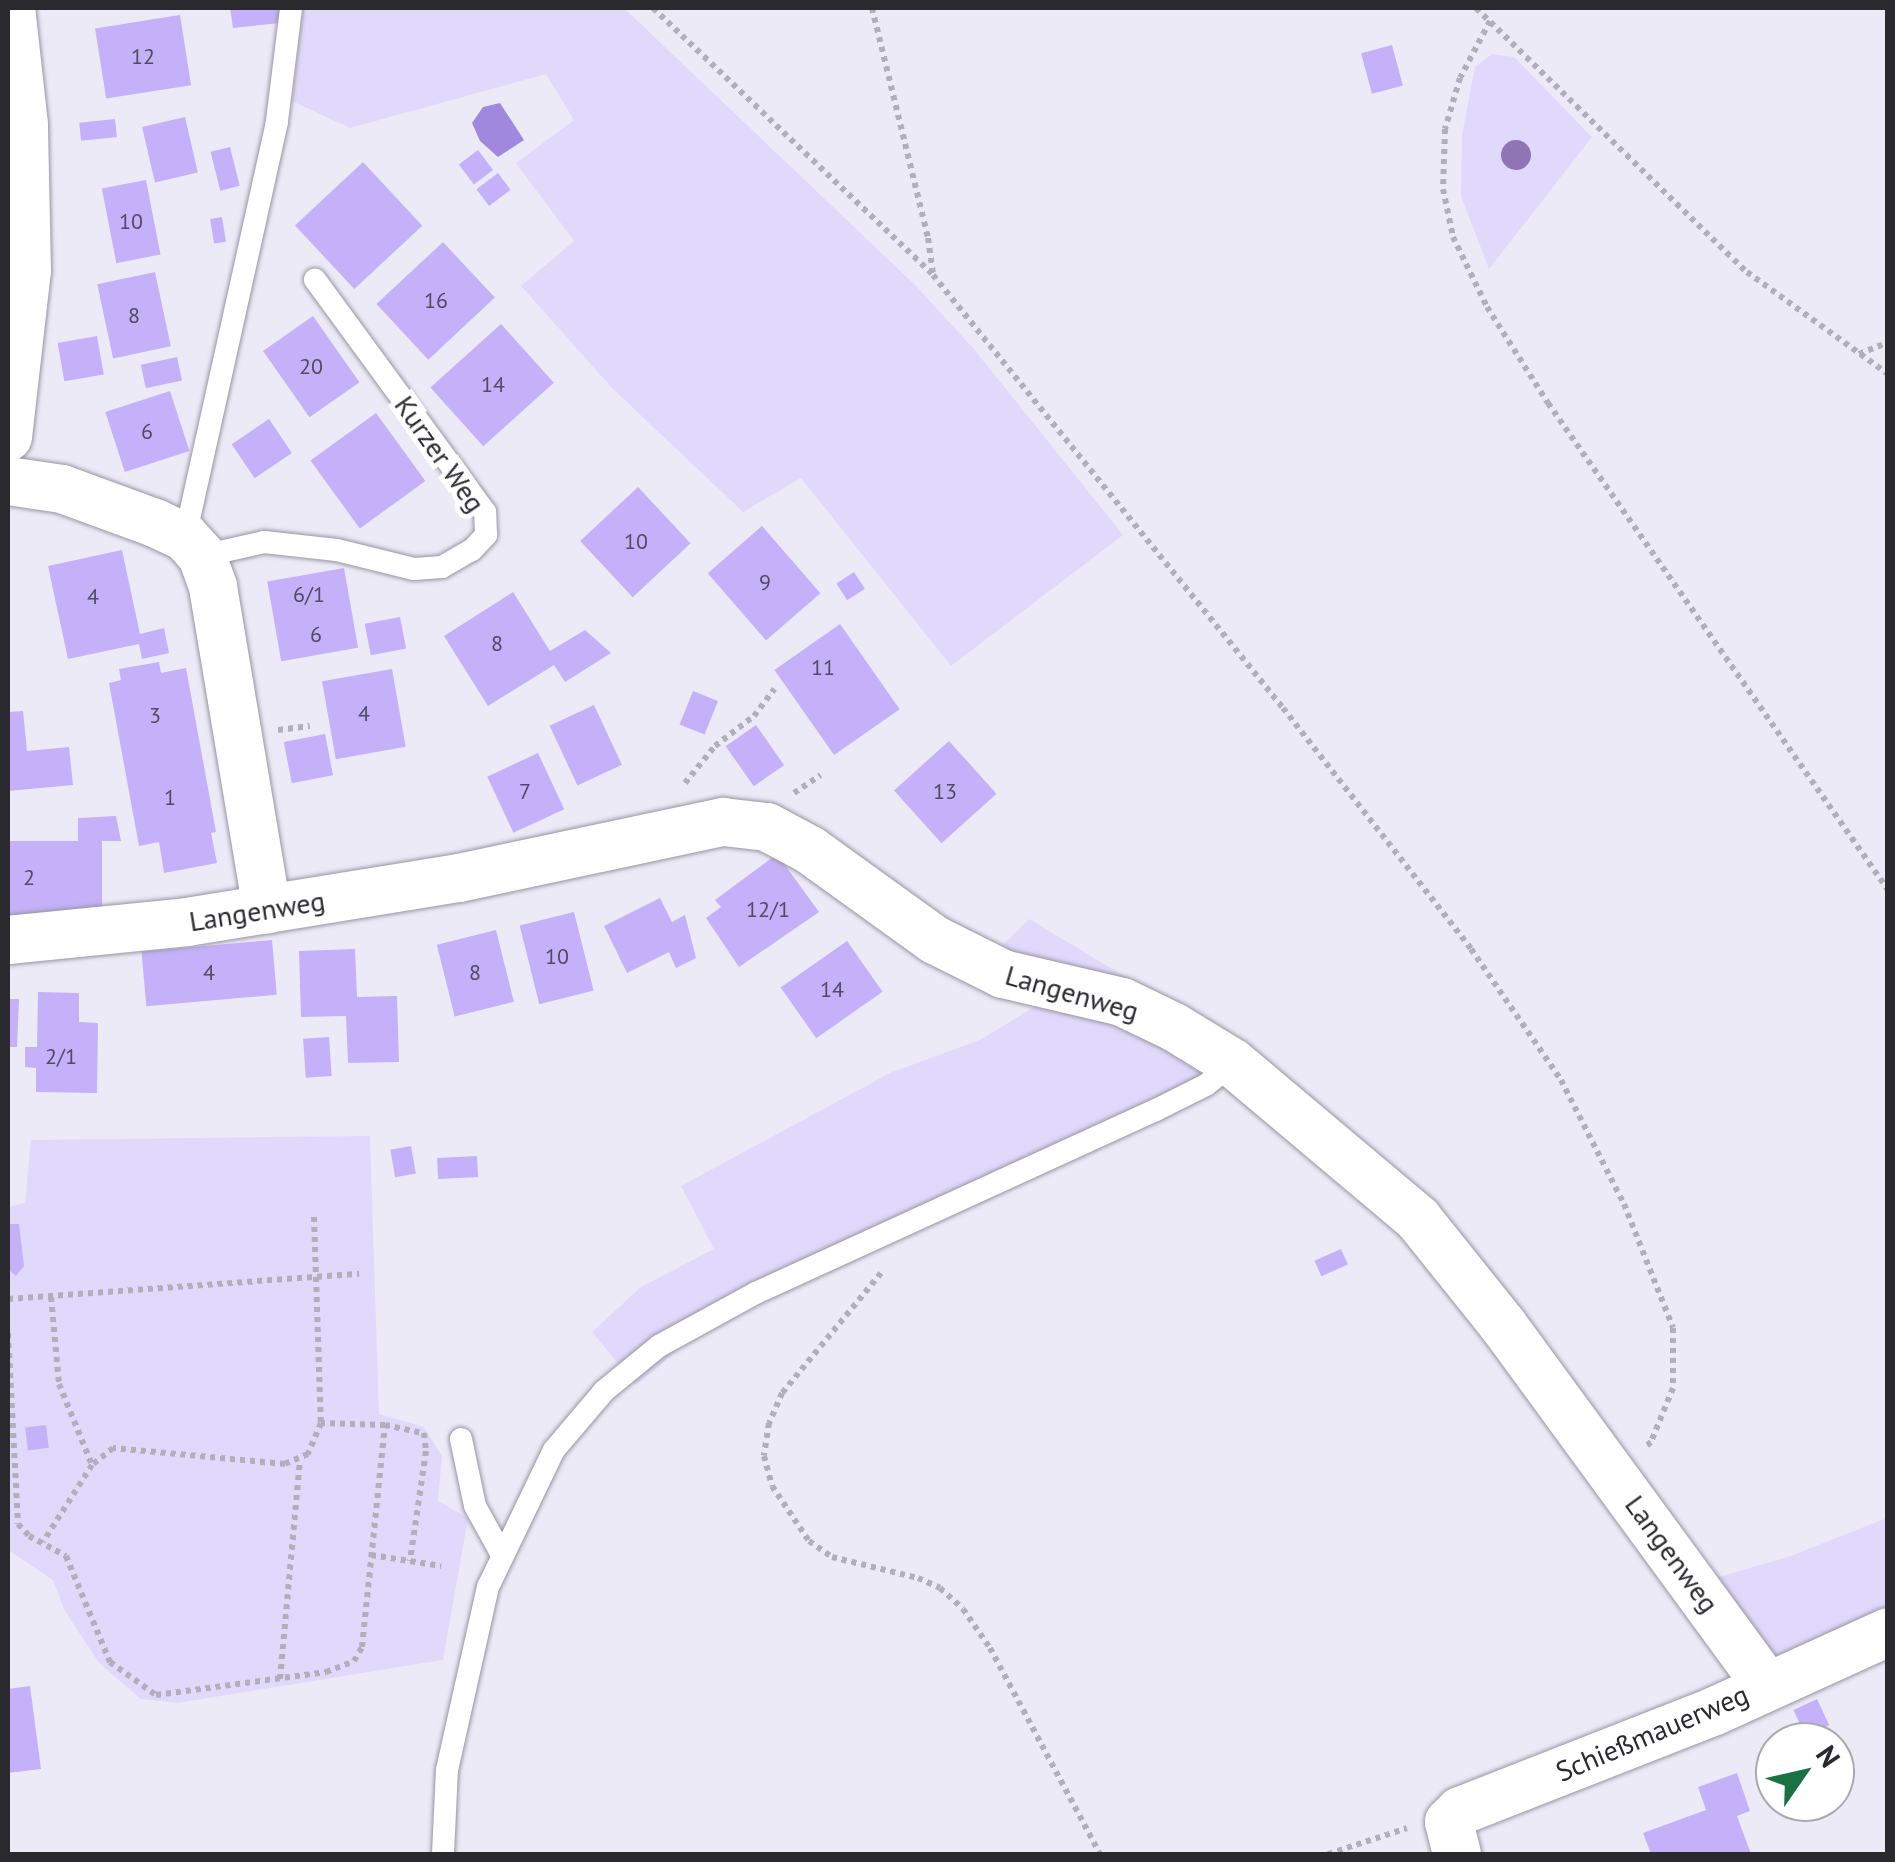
<!DOCTYPE html>
<meta charset="utf-8">
<style>
body{margin:0}
#map{position:relative;width:1895px;height:1862px;overflow:hidden;background:#edeaf8;font-family:"PT Sans",sans-serif}
div>[style]{position:absolute}
.green>*{inset:0;background:#e0d9fb}
.water>*{inset:0;background:#a188df}
.building>*{inset:0;background:#c4b1f9;transform-origin:0 0}
.path>*{height:6px;margin-top:-3px;transform-origin:0;background:repeating-linear-gradient(90deg,#b1afba 0 5px,transparent 0 10px)}
.roads{filter:drop-shadow(0 0 2px #9895a2) drop-shadow(0 0 2px #9895a2)}
.service>*{height:22px;margin:-11px;padding:0 11px;transform-origin:11px;border-radius:11px;background:#fff}
.minor>*{height:48px;margin:-24px;padding:0 24px;transform-origin:24px;border-radius:24px;background:#fff}
.trees>*{width:30px;height:30px;margin:-15px;border-radius:50%;background:#8f75b4}
span{translate:-50% -50%;white-space:nowrap;text-align:center;line-height:1.15;-webkit-text-stroke:10px #fff;paint-order:stroke}
.number-label{font-size:22px;color:#504b61}
.number-label span{-webkit-text-stroke-width:0}
.street-label{font-size:28px;color:#2a292e}
.frame{position:absolute;inset:0;border:10px solid #2a292e;pointer-events:none}
.north{position:absolute;left:1755px;top:1722px;width:100px;height:100px;box-sizing:border-box;background:#fff;border:2px solid #aaa9ab;border-radius:50%;rotate:56deg;font-size:28px;font-weight:700;line-height:40px;text-align:center;color:#2a292e}
.north::after{content:'';display:block;margin:auto;width:35px;height:45px;background:#1a7143;clip-path:polygon(50% 0,100% 100%,50% 72%,0 100%)}
</style>
<div id="map">
<div class="green">
<i style="clip-path:polygon(303px 8px,624px 8px,915px 285px,973px 348px,1123px 535px,951px 666px,801px 478px,743px 512px,612px 388px,521px 286px,574px 241px,516px 163px,574px 120px,546px 74px,350px 128px,292px 101px)"></i>
<i style="clip-path:polygon(1492px 54px,1514px 57px,1592px 137px,1489px 269px,1461px 196px,1462px 135px,1475px 67px)"></i>
<i style="clip-path:polygon(1029px 919px,1216px 1031px,1235px 1084px,701px 1331px,636px 1385px,592px 1332px,641px 1287px,714px 1249px,681px 1186px,890px 1073px,982px 1039px,1074px 982px,998px 950px)"></i>
<i style="clip-path:polygon(370px 1136px,379px 1414px,424px 1427px,442px 1456px,438px 1501px,468px 1518px,443px 1660px,177px 1703px,141px 1699px,99px 1663px,65px 1611px,53px 1580px,8px 1550px,8px 1207px,25px 1203px,31px 1140px)"></i>
<i style="clip-path:polygon(1887px 1518px,1887px 1613px,1733px 1675px,1671px 1591px,1788px 1557px)"></i>
</div>
<div class="water">
<i style="clip-path:polygon(500px 103px,524px 140px,498px 157px,480px 141px,472px 123px,483px 107px)"></i>
</div>
<div class="building">
<i style="clip-path:polygon(230px 8px,287px 8px,289px 22px,233px 28px)"></i>
<i style="left:180px;top:15px;width:71px;height:86px;rotate:81deg"></i>
<i style="left:1392px;top:45px;width:42px;height:32px;rotate:75deg"></i>
<i style="left:185px;top:117px;width:57px;height:44px;rotate:77deg"></i>
<i style="left:115px;top:119px;width:18px;height:36px;rotate:84deg"></i>
<i style="left:230px;top:147px;width:40px;height:20px;rotate:76deg"></i>
<i style="left:478px;top:150px;width:25px;height:24px;rotate:53deg"></i>
<i style="left:363px;top:162px;width:87px;height:93px;rotate:47deg"></i>
<i style="left:498px;top:173px;width:21px;height:27px;rotate:53deg"></i>
<i style="left:146px;top:180px;width:76px;height:45px;rotate:79deg"></i>
<i style="left:222px;top:217px;width:25px;height:12px;rotate:81deg"></i>
<i style="left:443px;top:242px;width:76px;height:91px;rotate:47deg"></i>
<i style="left:155px;top:272px;width:76px;height:59px;rotate:78deg"></i>
<i style="left:313px;top:316px;width:81px;height:61px;rotate:55deg"></i>
<i style="left:501px;top:324px;width:79px;height:95px;rotate:48deg"></i>
<i style="left:97px;top:336px;width:39px;height:40px;rotate:80deg"></i>
<i style="left:177px;top:357px;width:24px;height:37px;rotate:78deg"></i>
<i style="left:170px;top:391px;width:63px;height:68px;rotate:72deg"></i>
<i style="left:376px;top:413px;width:84px;height:81px;rotate:54deg"></i>
<i style="left:269px;top:419px;width:41px;height:45px;rotate:56deg"></i>
<i style="left:638px;top:487px;width:77px;height:79px;rotate:47deg"></i>
<i style="left:762px;top:526px;width:89px;height:72px;rotate:49deg"></i>
<i style="clip-path:polygon(122px 550px,140px 634px,164px 628px,169px 653px,142px 659px,139px 644px,68px 659px,48px 566px)"></i>
<i style="left:344px;top:568px;width:81px;height:78px;rotate:80deg"></i>
<i style="left:854px;top:572px;width:20px;height:21px;rotate:57deg"></i>
<i style="clip-path:polygon(513px 592px,550px 651px,585px 630px,611px 653px,565px 682px,554px 665px,488px 706px,444px 636px)"></i>
<i style="left:400px;top:617px;width:32px;height:36px;rotate:79deg"></i>
<i style="left:840px;top:624px;width:104px;height:80px;rotate:55deg"></i>
<i style="clip-path:polygon(159px 662px,161px 673px,186px 668px,216px 832px,211px 833px,217px 863px,164px 873px,159px 842px,139px 846px,109px 683px,121px 680px,119px 669px)"></i>
<i style="left:392px;top:669px;width:79px;height:71px;rotate:80deg"></i>
<i style="left:693px;top:691px;width:27px;height:36px;rotate:22deg"></i>
<i style="left:594px;top:705px;width:66px;height:49px;rotate:65deg"></i>
<i style="clip-path:polygon(23px 711px,27px 751px,69px 747px,73px 785px,8px 791px,8px 712px)"></i>
<i style="left:756px;top:725px;width:49px;height:37px;rotate:55deg"></i>
<i style="left:325px;top:734px;width:42px;height:42px;rotate:79deg"></i>
<i style="left:949px;top:741px;width:71px;height:74px;rotate:48deg"></i>
<i style="left:538px;top:753px;width:62px;height:56px;rotate:65deg"></i>
<i style="clip-path:polygon(116px 816px,121px 841px,102px 841px,102px 913px,8px 916px,8px 841px,78px 841px,78px 818px)"></i>
<i style="clip-path:polygon(777px 854px,819px 912px,739px 967px,706px 918px,721px 907px,715px 900px)"></i>
<i style="clip-path:polygon(660px 898px,672px 922px,685px 915px,696px 958px,676px 968px,669px 952px,627px 973px,604px 926px)"></i>
<i style="left:574px;top:912px;width:81px;height:56px;rotate:76deg"></i>
<i style="left:496px;top:930px;width:74px;height:61px;rotate:76deg"></i>
<i style="left:272px;top:940px;width:55px;height:131px;rotate:85deg"></i>
<i style="left:847px;top:941px;width:62px;height:81px;rotate:55deg"></i>
<i style="clip-path:polygon(355px 949px,357px 997px,397px 996px,399px 1062px,348px 1063px,346px 1016px,301px 1017px,299px 951px)"></i>
<i style="clip-path:polygon(38px 992px,79px 993px,79px 1022px,98px 1023px,97px 1093px,36px 1092px,36px 1068px,25px 1067px,25px 1047px,37px 1047px)"></i>
<i style="clip-path:polygon(8px 999px,19px 999px,17px 1047px,8px 1047px)"></i>
<i style="left:329px;top:1037px;width:39px;height:26px;rotate:86deg"></i>
<i style="left:411px;top:1146px;width:28px;height:21px;rotate:80deg"></i>
<i style="left:477px;top:1156px;width:21px;height:40px;rotate:87deg"></i>
<i style="clip-path:polygon(8px 1224px,19px 1224px,24px 1266px,16px 1276px,8px 1269px)"></i>
<i style="left:1341px;top:1249px;width:17px;height:29px;rotate:66deg"></i>
<i style="left:46px;top:1425px;width:23px;height:21px;rotate:83deg"></i>
<i style="clip-path:polygon(30px 1686px,41px 1769px,8px 1773px,8px 1689px)"></i>
<i style="left:1817px;top:1699px;width:29px;height:26px;rotate:65deg"></i>
<i style="clip-path:polygon(1737px 1773px,1750px 1811px,1737px 1816px,1751px 1854px,1651px 1854px,1643px 1833px,1706px 1810px,1698px 1787px)"></i>
</div>
<div class="path">
<i style="left:653px;top:8px;width:387px;rotate:43.6deg"></i>
<i style="left:933px;top:275px;width:557px;rotate:51.05deg"></i>
<i style="left:1283px;top:708px;width:306px;rotate:52deg"></i>
<i style="left:1471px;top:949px;width:159px;rotate:55.5deg"></i>
<i style="left:1561px;top:1080px;width:139px;rotate:63.1deg"></i>
<i style="left:1624px;top:1204px;width:133px;rotate:68.4deg"></i>
<i style="left:1673px;top:1328px;width:60px;rotate:90deg"></i>
<i style="left:1673px;top:1388px;width:58px;rotate:112.2deg"></i>
<i style="left:1651px;top:1442px;width:9px;rotate:139deg"></i>
<i style="left:872px;top:8px;width:237px;rotate:76.3deg"></i>
<i style="left:928px;top:238px;width:36px;rotate:82deg"></i>
<i style="left:1476px;top:8px;width:378px;rotate:44.3deg"></i>
<i style="left:1747px;top:272px;width:174px;rotate:35.9deg"></i>
<i style="left:1490px;top:21px;width:64px;rotate:117.8deg"></i>
<i style="left:1460px;top:78px;width:53px;rotate:106.4deg"></i>
<i style="left:1445px;top:129px;width:60px;rotate:91.9deg"></i>
<i style="left:1443px;top:189px;width:49px;rotate:78.2deg"></i>
<i style="left:1453px;top:237px;width:78px;rotate:64.1deg"></i>
<i style="left:1487px;top:307px;width:114px;rotate:57.6deg"></i>
<i style="left:1548px;top:403px;width:594px;rotate:55.08deg"></i>
<i style="left:1859px;top:354px;width:31px;rotate:-22deg"></i>
<i style="left:278px;top:730px;width:32px;rotate:-7deg"></i>
<i style="left:685px;top:783px;width:48px;rotate:-51deg"></i>
<i style="left:715px;top:746px;width:49px;rotate:-37.6deg"></i>
<i style="left:754px;top:716px;width:34px;rotate:-53deg"></i>
<i style="left:794px;top:793px;width:32px;rotate:-34deg"></i>
<i style="left:314px;top:1217px;width:206px;rotate:88.1deg"></i>
<i style="left:881px;top:1273px;width:156px;rotate:129.5deg"></i>
<i style="left:782px;top:1393px;width:33px;rotate:113deg"></i>
<i style="left:769px;top:1423px;width:33px;rotate:99deg"></i>
<i style="left:764px;top:1456px;width:31px;rotate:75deg"></i>
<i style="left:772px;top:1486px;width:66px;rotate:56.1deg"></i>
<i style="left:809px;top:1541px;width:28px;rotate:35deg"></i>
<i style="left:832px;top:1557px;width:89px;rotate:13.7deg"></i>
<i style="left:918px;top:1578px;width:24px;rotate:24deg"></i>
<i style="left:940px;top:1588px;width:31px;rotate:42deg"></i>
<i style="left:963px;top:1609px;width:47px;rotate:55.3deg"></i>
<i style="left:990px;top:1648px;width:234px;rotate:61.9deg"></i>
<i style="left:51px;top:1297px;width:87px;rotate:84.7deg"></i>
<i style="left:59px;top:1384px;width:87px;rotate:67.8deg"></i>
<i style="left:8px;top:1299px;width:352px;rotate:-4.1deg"></i>
<i style="left:8px;top:1333px;width:191px;rotate:87deg"></i>
<i style="left:18px;top:1524px;width:16px;rotate:47deg"></i>
<i style="left:29px;top:1536px;width:42px;rotate:28.4deg"></i>
<i style="left:66px;top:1556px;width:115px;rotate:67.5deg"></i>
<i style="left:110px;top:1662px;width:57px;rotate:35.7deg"></i>
<i style="left:156px;top:1695px;width:172px;rotate:-7.7deg"></i>
<i style="left:326px;top:1672px;width:30px;rotate:-21deg"></i>
<i style="left:354px;top:1661px;width:16px;rotate:-60deg"></i>
<i style="left:362px;top:1647px;width:223px;rotate:-84.1deg"></i>
<i style="left:385px;top:1425px;width:64px;rotate:-178.2deg"></i>
<i style="left:321px;top:1423px;width:34px;rotate:113deg"></i>
<i style="left:308px;top:1454px;width:25px;rotate:157deg"></i>
<i style="left:285px;top:1464px;width:173px;rotate:-174.7deg"></i>
<i style="left:113px;top:1448px;width:27px;rotate:141deg"></i>
<i style="left:92px;top:1465px;width:91px;rotate:122.5deg"></i>
<i style="left:385px;top:1425px;width:40px;rotate:12deg"></i>
<i style="left:424px;top:1433px;width:18px;rotate:84deg"></i>
<i style="left:426px;top:1451px;width:111px;rotate:98.3deg"></i>
<i style="left:371px;top:1555px;width:71px;rotate:8.9deg"></i>
<i style="left:280px;top:1679px;width:219px;rotate:-84.8deg"></i>
<i style="left:1328px;top:1854px;width:83px;rotate:-18.2deg"></i>
</div>
<div class="roads">
<div class="service">
<i style="left:185px;top:537px;width:426px;rotate:-77.5deg"></i>
<i style="left:277px;top:121px;width:114px;rotate:-82.9deg"></i>
<i style="left:202px;top:556px;width:64px;rotate:-12.7deg"></i>
<i style="left:264px;top:542px;width:73px;rotate:6.3deg"></i>
<i style="left:337px;top:550px;width:79px;rotate:13.9deg"></i>
<i style="left:414px;top:569px;width:28px;rotate:-4deg"></i>
<i style="left:442px;top:567px;width:34px;rotate:-30deg"></i>
<i style="left:472px;top:550px;width:21px;rotate:-47deg"></i>
<i style="left:486px;top:535px;width:23px;rotate:-92deg"></i>
<i style="left:485px;top:512px;width:288px;rotate:-126.2deg"></i>
<i style="left:461px;top:1439px;width:68px;rotate:78.2deg"></i>
<i style="left:475px;top:1506px;width:56px;rotate:61.1deg"></i>
<i style="left:443px;top:1854px;width:84px;rotate:-87.3deg"></i>
<i style="left:447px;top:1770px;width:188px;rotate:-77.4deg"></i>
<i style="left:488px;top:1587px;width:152px;rotate:-64.3deg"></i>
<i style="left:554px;top:1450px;width:77px;rotate:-49.7deg"></i>
<i style="left:604px;top:1391px;width:71px;rotate:-39.3deg"></i>
<i style="left:659px;top:1346px;width:111px;rotate:-28.7deg"></i>
<i style="left:756px;top:1293px;width:440px;rotate:-24.6deg"></i>
<i style="left:1156px;top:1110px;width:56px;rotate:-26.6deg"></i>
<i style="left:1206px;top:1085px;width:35px;rotate:-39deg"></i>
</div>
<div class="minor">
<i style="left:8px;top:437px;width:167px;rotate:-83.5deg"></i>
<i style="left:27px;top:271px;width:146px;rotate:-91.2deg"></i>
<i style="left:24px;top:125px;width:118px;rotate:-96.3deg"></i>
<i style="left:8px;top:481px;width:55px;rotate:8.4deg"></i>
<i style="left:62px;top:489px;width:99px;rotate:20.1deg"></i>
<i style="left:155px;top:523px;width:33px;rotate:25deg"></i>
<i style="left:185px;top:537px;width:25px;rotate:48deg"></i>
<i style="left:202px;top:556px;width:33px;rotate:70deg"></i>
<i style="left:213px;top:587px;width:327px;rotate:80.5deg"></i>
<i style="left:8px;top:940px;width:180px;rotate:-5.7deg"></i>
<i style="left:187px;top:922px;width:276px;rotate:-9.2deg"></i>
<i style="left:459px;top:878px;width:270px;rotate:-12deg"></i>
<i style="left:723px;top:822px;width:44px;rotate:6.5deg"></i>
<i style="left:767px;top:827px;width:49px;rotate:28.1deg"></i>
<i style="left:810px;top:850px;width:154px;rotate:35.8deg"></i>
<i style="left:935px;top:940px;width:76px;rotate:26.6deg"></i>
<i style="left:1003px;top:974px;width:122px;rotate:13.2deg"></i>
<i style="left:1122px;top:1002px;width:58px;rotate:25.7deg"></i>
<i style="left:1174px;top:1027px;width:69px;rotate:31.4deg"></i>
<i style="left:1233px;top:1063px;width:242px;rotate:40.1deg"></i>
<i style="left:1418px;top:1219px;width:136px;rotate:51.3deg"></i>
<i style="left:1503px;top:1325px;width:445px;rotate:53.8deg"></i>
<i style="left:1457px;top:1854px;width:33px;rotate:-104deg"></i>
<i style="left:1449px;top:1822px;width:16px;rotate:-45deg"></i>
<i style="left:1460px;top:1811px;width:274px;rotate:-21.4deg"></i>
<i style="left:1715px;top:1711px;width:190px;rotate:-24.5deg"></i>
</div>
</div>
<div class="trees">
<i style="left:1516px;top:155px"></i>
</div>
<div class="number-label">
<span style="left:143px;top:57px">12</span>
<span style="left:131px;top:222px">10</span>
<span style="left:436px;top:301px">16</span>
<span style="left:134px;top:316px">8</span>
<span style="left:311px;top:367px">20</span>
<span style="left:493px;top:385px">14</span>
<span style="left:147px;top:432px">6</span>
<span style="left:636px;top:542px">10</span>
<span style="left:765px;top:583px">9</span>
<span style="left:309px;top:595px">6/1</span>
<span style="left:93px;top:597px">4</span>
<span style="left:316px;top:635px">6</span>
<span style="left:497px;top:644px">8</span>
<span style="left:823px;top:668px">11</span>
<span style="left:364px;top:714px">4</span>
<span style="left:155px;top:716px">3</span>
<span style="left:525px;top:792px">7</span>
<span style="left:945px;top:792px">13</span>
<span style="left:170px;top:798px">1</span>
<span style="left:29px;top:878px">2</span>
<span style="left:768px;top:910px">12/1</span>
<span style="left:557px;top:957px">10</span>
<span style="left:209px;top:973px">4</span>
<span style="left:475px;top:973px">8</span>
<span style="left:832px;top:990px">14</span>
<span style="left:61px;top:1057px">2/1</span>
</div>
<div class="street-label">
<span style="left:440px;top:454px;rotate:55deg">Kurzer Weg</span>
<span style="left:257px;top:911px;rotate:-9deg">Langenweg</span>
<span style="left:1072px;top:993px;rotate:16deg">Langenweg</span>
<span style="left:1672px;top:1554px;rotate:54deg">Langenweg</span>
<span style="left:1652px;top:1733px;rotate:-23deg">Schießmauerweg</span>
</div>
<div class="frame"></div>
<div class="north">N</div>
</div>
